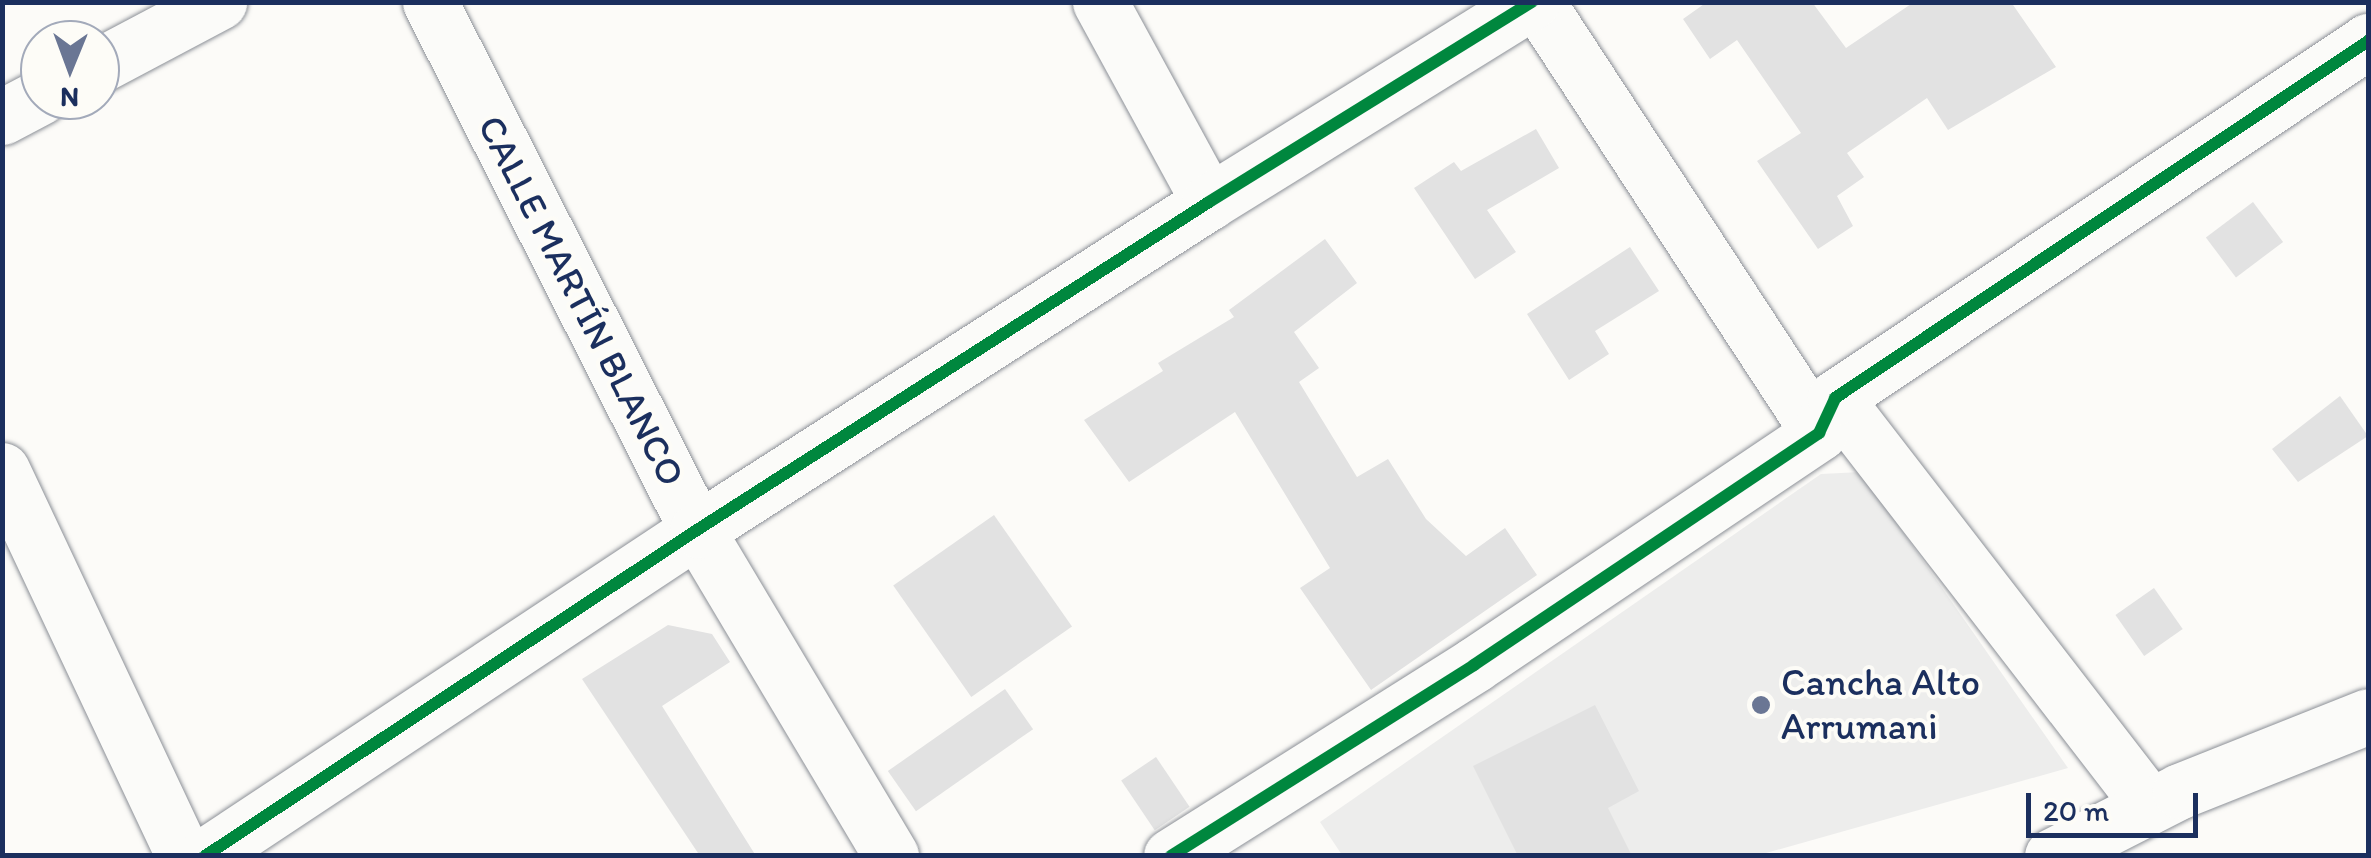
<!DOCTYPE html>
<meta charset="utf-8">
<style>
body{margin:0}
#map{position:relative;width:2371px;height:858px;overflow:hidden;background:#fcfbf8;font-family:Itim,sans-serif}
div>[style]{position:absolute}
.green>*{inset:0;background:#ededec}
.building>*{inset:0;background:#e2e2e2;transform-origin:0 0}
.roads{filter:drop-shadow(0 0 2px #8c9097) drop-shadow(0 0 2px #8c9097)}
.minor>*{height:55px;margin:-27.5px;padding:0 27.5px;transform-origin:27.5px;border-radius:27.5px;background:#fbfbf9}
.cycleway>*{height:12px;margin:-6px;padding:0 6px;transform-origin:6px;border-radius:6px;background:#00873e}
.dots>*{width:28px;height:28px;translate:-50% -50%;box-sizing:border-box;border:5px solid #fdfcf7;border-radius:50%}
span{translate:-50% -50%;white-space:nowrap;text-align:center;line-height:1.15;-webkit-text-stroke:8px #fdfcf7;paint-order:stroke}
.street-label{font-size:38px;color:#1b2f5e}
.poi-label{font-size:38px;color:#1b2f5e}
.left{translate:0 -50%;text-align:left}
.frame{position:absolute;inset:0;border:5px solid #1b2f5e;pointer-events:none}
.north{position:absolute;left:20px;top:20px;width:100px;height:100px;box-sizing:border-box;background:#fdfcf7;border:2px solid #a3aaba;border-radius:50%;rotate:181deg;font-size:28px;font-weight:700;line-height:40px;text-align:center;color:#1b2f5e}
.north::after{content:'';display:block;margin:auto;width:35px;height:45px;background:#6a7694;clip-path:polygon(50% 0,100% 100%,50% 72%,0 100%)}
.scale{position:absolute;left:2026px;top:793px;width:172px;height:45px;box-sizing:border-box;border:5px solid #1b2f5e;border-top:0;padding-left:12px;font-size:30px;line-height:35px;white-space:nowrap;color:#1b2f5e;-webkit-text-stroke:8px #fdfcf7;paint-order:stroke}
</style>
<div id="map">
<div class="green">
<i style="clip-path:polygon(1861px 472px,2068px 768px,1759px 855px,1342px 855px,1320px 822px,1821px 474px)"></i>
</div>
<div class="building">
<i style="clip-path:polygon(1707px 2px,1812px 2px,1846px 48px,1914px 2px,2011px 2px,2056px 67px,1948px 130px,1927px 98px,1847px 153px,1864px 177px,1837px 196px,1853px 226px,1818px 249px,1757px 161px,1801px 133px,1737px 40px,1710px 59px,1683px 19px)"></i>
<i style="clip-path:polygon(1536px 129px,1559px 168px,1487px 210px,1516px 252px,1475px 279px,1414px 188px,1454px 162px,1461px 171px)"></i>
<i style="left:2253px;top:202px;width:50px;height:59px;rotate:53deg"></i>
<i style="clip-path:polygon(1325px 239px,1357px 283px,1294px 332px,1319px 368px,1299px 382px,1357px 477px,1388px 459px,1426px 519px,1466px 556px,1505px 528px,1537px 575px,1371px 690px,1300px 588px,1330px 568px,1235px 412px,1129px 482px,1084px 420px,1163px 371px,1158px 363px,1234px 317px,1229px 310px)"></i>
<i style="clip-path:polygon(1630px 247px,1659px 291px,1595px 331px,1609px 354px,1569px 380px,1527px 314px)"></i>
<i style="clip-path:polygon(2340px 396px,2368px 436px,2298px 482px,2272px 449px)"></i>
<i style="left:994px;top:515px;width:136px;height:123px;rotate:55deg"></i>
<i style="left:2154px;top:588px;width:50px;height:47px;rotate:55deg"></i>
<i style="clip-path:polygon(668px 625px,712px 634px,730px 662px,662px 706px,756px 856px,700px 856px,582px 679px)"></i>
<i style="left:1005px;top:689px;width:49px;height:143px;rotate:55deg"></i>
<i style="clip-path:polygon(1595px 705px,1639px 791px,1608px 808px,1632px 856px,1518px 856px,1473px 766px)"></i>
<i style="left:1156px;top:757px;width:60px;height:42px;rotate:56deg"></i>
</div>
<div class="roads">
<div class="minor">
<i style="left:430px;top:2px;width:592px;rotate:63.18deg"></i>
<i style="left:697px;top:530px;width:379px;rotate:59.2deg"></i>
<i style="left:1100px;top:2px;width:228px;rotate:61.4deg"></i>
<i style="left:1537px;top:2px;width:515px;rotate:56.8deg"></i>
<i style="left:100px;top:65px;width:135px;rotate:-27.9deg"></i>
<i style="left:2px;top:117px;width:43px;rotate:-27.8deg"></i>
<i style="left:1835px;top:398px;width:515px;rotate:52.33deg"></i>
<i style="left:2px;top:470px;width:427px;rotate:64.8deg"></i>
<i style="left:205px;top:856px;width:590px;rotate:-33.53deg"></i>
<i style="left:697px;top:530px;width:608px;rotate:-32.64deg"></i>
<i style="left:1209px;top:202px;width:380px;rotate:-31.8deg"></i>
<i style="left:1171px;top:856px;width:358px;rotate:-32.2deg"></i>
<i style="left:1474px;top:665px;width:416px;rotate:-33.9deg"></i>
<i style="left:1819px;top:433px;width:38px;rotate:-65deg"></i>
<i style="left:1835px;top:398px;width:642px;rotate:-33.81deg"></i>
<i style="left:2052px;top:856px;width:144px;rotate:-26.9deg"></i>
<i style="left:2180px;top:791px;width:202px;rotate:-21.7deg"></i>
</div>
</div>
<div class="cycleway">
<i style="left:205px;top:856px;width:590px;rotate:-33.53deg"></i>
<i style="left:697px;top:530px;width:608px;rotate:-32.64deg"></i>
<i style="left:1209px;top:202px;width:380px;rotate:-31.8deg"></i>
<i style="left:1171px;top:856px;width:358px;rotate:-32.2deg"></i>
<i style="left:1474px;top:665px;width:416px;rotate:-33.9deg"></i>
<i style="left:1819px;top:433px;width:38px;rotate:-65deg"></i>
<i style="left:1835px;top:398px;width:642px;rotate:-33.81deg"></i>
</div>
<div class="dots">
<i style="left:1761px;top:705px;background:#6a7694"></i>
</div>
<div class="street-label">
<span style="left:581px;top:301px;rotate:63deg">CALLE MARTÍN BLANCO</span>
</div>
<div class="poi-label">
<span class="left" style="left:1781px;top:705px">Cancha Alto<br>Arrumani</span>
</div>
<div class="frame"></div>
<div class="north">N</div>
<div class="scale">20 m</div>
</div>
